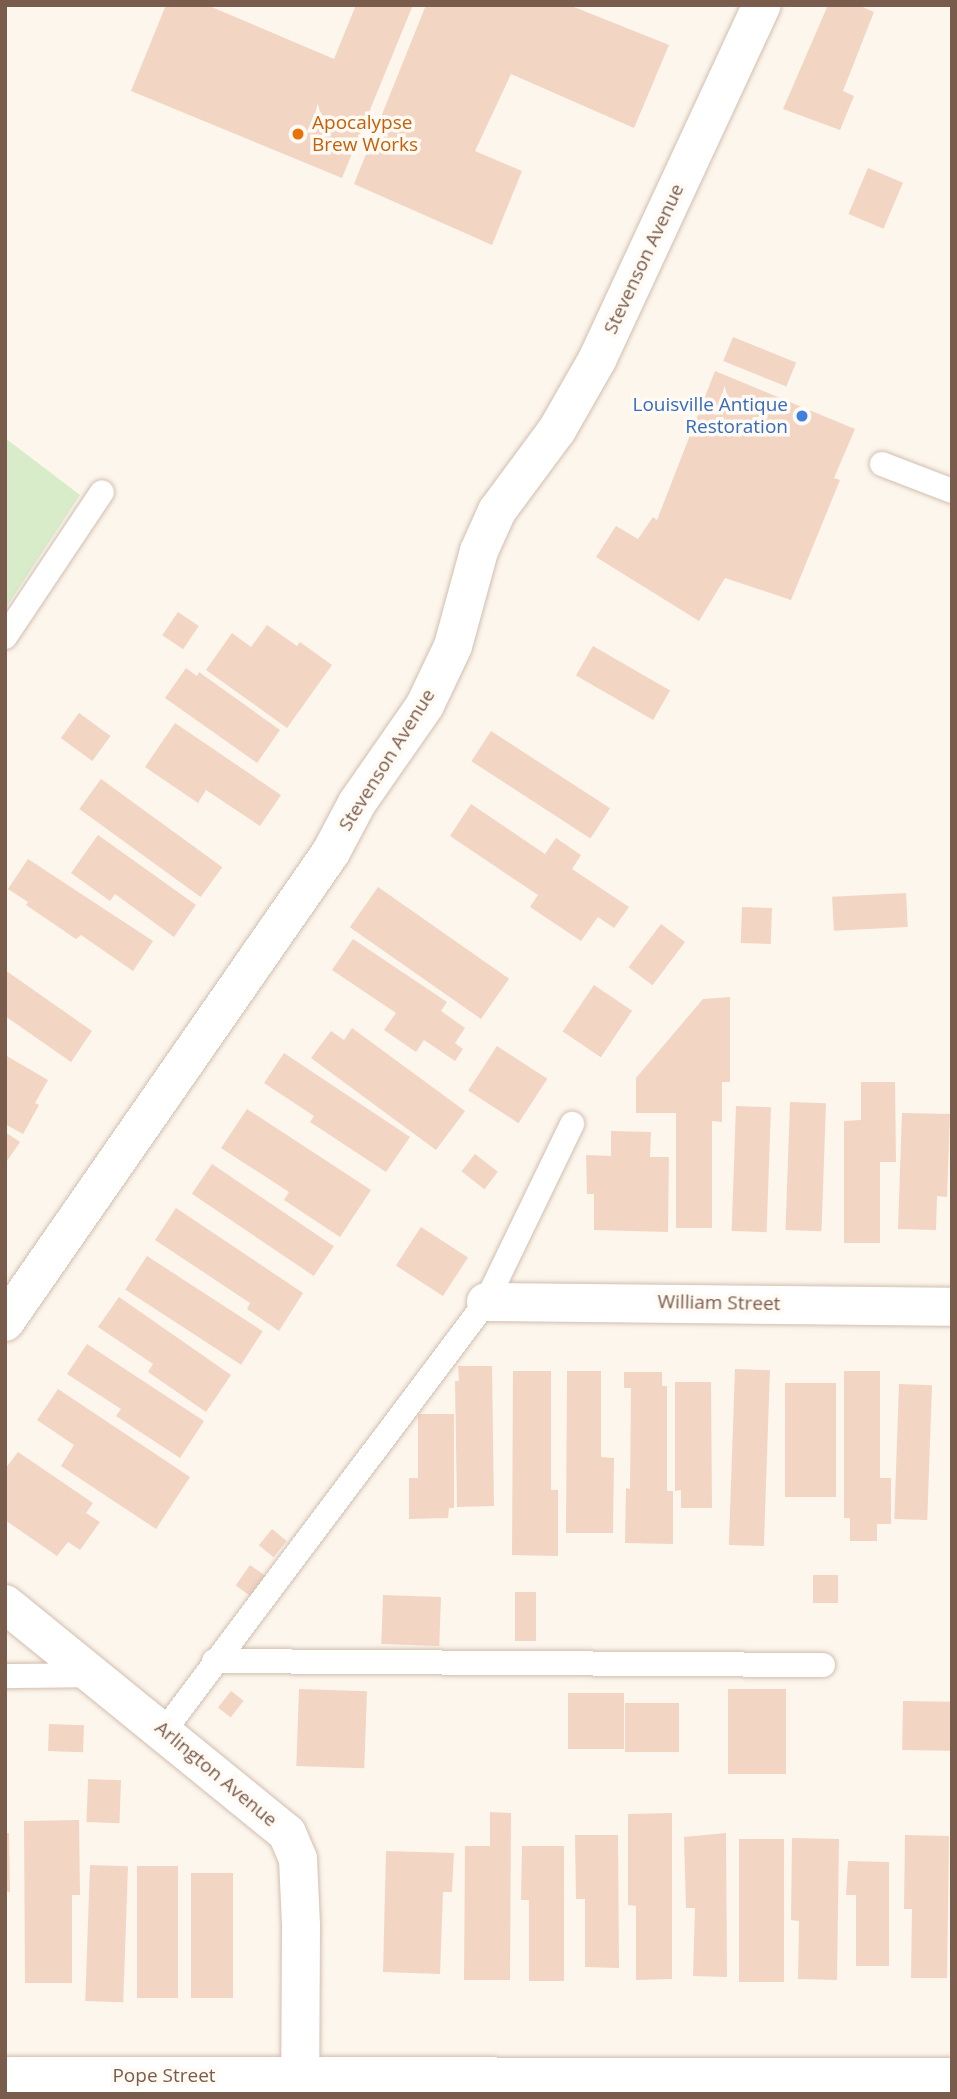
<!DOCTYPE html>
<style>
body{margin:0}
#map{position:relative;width:957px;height:2099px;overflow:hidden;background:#fdf6ec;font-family:"Open Sans",sans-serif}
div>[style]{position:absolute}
.green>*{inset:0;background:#d8ecc9}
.building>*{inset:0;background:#f3d5c3;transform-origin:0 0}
.roads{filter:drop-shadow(0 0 2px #d1beb0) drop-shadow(0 0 2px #d1beb0)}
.lane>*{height:24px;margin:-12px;padding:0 12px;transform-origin:12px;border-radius:12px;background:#fff}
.street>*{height:38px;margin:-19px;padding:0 19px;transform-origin:19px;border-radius:19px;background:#fff}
.dots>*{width:19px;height:19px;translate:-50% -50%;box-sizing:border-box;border:4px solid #fffaf3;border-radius:50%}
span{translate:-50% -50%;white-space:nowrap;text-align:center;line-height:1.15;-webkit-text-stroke:7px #fffaf3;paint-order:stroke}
.food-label{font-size:19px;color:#c56008}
.left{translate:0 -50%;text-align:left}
.street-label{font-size:19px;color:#7a5c4d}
.shop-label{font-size:19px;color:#366cbe}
.right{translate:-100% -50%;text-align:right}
.frame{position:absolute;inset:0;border:7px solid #7a5c4d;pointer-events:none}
</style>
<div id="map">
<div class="green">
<i style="clip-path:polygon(5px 438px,80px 495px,5px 609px)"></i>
</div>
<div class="building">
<i style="clip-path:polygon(166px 5px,207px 5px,334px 59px,356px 5px,413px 5px,342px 178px,131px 91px)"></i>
<i style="clip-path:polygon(426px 5px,569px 5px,669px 45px,634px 128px,511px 74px,475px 151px,522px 171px,492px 245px,354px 184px)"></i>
<i style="clip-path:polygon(828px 5px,858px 5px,874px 12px,843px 91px,854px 96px,840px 130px,783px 109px)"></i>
<i style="left:868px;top:168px;width:38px;height:50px;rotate:23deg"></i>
<i style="left:733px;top:337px;width:68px;height:26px;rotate:22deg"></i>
<i style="clip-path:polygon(715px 371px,855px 429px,834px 478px,840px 480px,791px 600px,725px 578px,699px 621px,596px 557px,616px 526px,638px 539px,653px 517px,657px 520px)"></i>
<i style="left:178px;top:612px;width:25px;height:28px;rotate:34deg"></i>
<i style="clip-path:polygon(267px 625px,297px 646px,300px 642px,332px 665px,287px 728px,206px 670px,232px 633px,251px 647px)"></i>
<i style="left:593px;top:646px;width:89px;height:34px;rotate:30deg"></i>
<i style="clip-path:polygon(186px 668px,197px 676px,199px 672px,280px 730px,257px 763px,165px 698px)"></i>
<i style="left:79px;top:713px;width:39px;height:31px;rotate:36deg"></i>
<i style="clip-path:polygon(175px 723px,281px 795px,260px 826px,206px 790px,198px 803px,145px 767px)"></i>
<i style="left:491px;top:731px;width:142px;height:36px;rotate:33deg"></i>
<i style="left:101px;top:779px;width:150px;height:37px;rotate:36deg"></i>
<i style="clip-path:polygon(471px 804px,545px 854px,556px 838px,581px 855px,572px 869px,629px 907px,614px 928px,598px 917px,581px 941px,530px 907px,538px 895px,450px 836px)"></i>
<i style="clip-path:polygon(98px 835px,196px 905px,174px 937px,115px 894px,110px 901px,71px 873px)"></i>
<i style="clip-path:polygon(28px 859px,153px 941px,133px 971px,81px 935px,76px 939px,26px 905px,28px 902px,8px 889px)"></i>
<i style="left:378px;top:887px;width:160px;height:49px;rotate:35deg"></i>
<i style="left:906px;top:893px;width:34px;height:74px;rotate:87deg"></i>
<i style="left:742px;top:907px;width:30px;height:36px;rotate:2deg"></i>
<i style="left:661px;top:924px;width:30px;height:54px;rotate:37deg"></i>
<i style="clip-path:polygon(353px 939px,447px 1002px,441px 1011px,465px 1028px,455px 1043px,463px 1049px,455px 1061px,424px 1040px,416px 1052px,384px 1030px,396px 1013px,332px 970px)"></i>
<i style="clip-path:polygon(5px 970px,92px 1031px,71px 1062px,5px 1016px)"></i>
<i style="left:594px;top:985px;width:46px;height:56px;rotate:34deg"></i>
<i style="clip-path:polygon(730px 997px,730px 1082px,722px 1082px,722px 1122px,712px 1121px,712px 1228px,676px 1228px,676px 1113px,636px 1113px,636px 1078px,703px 999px)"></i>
<i style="clip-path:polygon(352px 1028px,465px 1111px,436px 1150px,311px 1058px,331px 1031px,344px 1040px)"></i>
<i style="left:497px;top:1046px;width:60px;height:53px;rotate:33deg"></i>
<i style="clip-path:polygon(284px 1053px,410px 1137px,386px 1172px,310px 1122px,314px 1116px,264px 1083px)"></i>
<i style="clip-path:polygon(5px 1055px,48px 1080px,35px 1103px,39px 1105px,23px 1134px,5px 1124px)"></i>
<i style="clip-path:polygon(861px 1082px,895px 1082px,896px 1162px,880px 1162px,880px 1243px,844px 1243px,844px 1121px,861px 1120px)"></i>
<i style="left:790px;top:1102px;width:36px;height:128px;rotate:2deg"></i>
<i style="left:736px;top:1106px;width:35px;height:125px;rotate:2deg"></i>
<i style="clip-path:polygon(247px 1109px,371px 1190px,340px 1237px,284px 1200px,289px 1192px,221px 1148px)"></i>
<i style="clip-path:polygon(902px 1113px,950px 1114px,947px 1197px,937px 1196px,936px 1230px,898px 1229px)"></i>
<i style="clip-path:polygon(611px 1131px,651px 1132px,650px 1157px,669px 1157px,668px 1232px,594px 1230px,594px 1194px,587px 1194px,586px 1155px,611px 1156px)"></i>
<i style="clip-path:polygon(5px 1132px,20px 1142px,5px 1164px)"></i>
<i style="left:475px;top:1154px;width:29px;height:22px;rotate:38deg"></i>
<i style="left:212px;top:1164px;width:147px;height:36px;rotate:34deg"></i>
<i style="clip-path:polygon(176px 1208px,303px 1293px,279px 1331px,247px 1309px,250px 1303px,155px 1240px)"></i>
<i style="left:421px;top:1227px;width:56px;height:46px;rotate:33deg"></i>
<i style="left:147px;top:1256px;width:138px;height:40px;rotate:33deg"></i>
<i style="clip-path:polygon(119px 1297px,231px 1375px,206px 1412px,148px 1372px,153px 1364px,98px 1327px)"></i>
<i style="clip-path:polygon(87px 1344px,204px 1421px,180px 1458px,116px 1416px,121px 1409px,67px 1374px)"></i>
<i style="clip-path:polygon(458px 1366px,492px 1366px,494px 1506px,457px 1507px,455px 1381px,459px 1381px)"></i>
<i style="left:735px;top:1369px;width:35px;height:176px;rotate:2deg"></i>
<i style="clip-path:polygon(513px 1371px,551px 1371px,551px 1490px,558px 1490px,558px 1556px,512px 1555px)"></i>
<i style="clip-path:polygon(567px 1371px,601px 1371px,601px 1457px,614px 1458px,613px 1533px,566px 1533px)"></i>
<i style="clip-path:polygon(844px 1371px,880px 1371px,880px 1478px,891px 1478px,891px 1524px,877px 1524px,877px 1541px,850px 1541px,850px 1518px,844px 1518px)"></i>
<i style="clip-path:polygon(624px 1372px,662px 1372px,662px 1386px,667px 1386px,667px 1491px,673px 1491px,673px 1544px,625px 1543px,626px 1488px,630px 1489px,631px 1388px,624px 1388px)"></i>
<i style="clip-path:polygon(675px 1382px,711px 1382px,712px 1508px,681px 1508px,681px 1490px,675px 1491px)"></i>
<i style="left:785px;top:1383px;width:51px;height:114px"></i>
<i style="left:899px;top:1384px;width:33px;height:135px;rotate:2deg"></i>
<i style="clip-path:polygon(58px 1389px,190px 1477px,156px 1529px,61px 1466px,74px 1445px,37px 1420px)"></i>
<i style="clip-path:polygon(418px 1414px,454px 1414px,454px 1508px,449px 1508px,448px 1518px,409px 1519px,409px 1478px,418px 1478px)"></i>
<i style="clip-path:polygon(18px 1452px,93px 1503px,86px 1513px,100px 1522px,80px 1550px,68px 1542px,57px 1556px,5px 1520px,5px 1469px)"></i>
<i style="left:272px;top:1529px;width:19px;height:21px;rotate:39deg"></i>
<i style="left:250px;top:1565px;width:19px;height:25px;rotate:35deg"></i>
<i style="left:813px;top:1575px;width:25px;height:28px"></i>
<i style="left:515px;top:1592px;width:21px;height:49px"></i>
<i style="left:383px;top:1595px;width:58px;height:49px;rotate:2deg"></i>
<i style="left:299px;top:1689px;width:68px;height:77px;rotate:2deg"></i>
<i style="left:728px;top:1689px;width:58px;height:85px"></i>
<i style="left:231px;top:1691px;width:16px;height:21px;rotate:38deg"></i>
<i style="left:568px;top:1693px;width:56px;height:56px"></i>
<i style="left:903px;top:1701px;width:49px;height:49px;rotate:1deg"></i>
<i style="left:679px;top:1703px;width:49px;height:54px;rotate:90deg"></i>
<i style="left:49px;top:1724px;width:35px;height:27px;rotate:2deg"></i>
<i style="left:88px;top:1779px;width:33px;height:43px;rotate:2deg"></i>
<i style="clip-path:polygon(490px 1812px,511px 1813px,510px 1980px,464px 1980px,465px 1846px,490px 1846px)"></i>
<i style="clip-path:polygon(672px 1813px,672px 1979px,636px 1980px,636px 1906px,628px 1905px,628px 1814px)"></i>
<i style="clip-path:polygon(79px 1820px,80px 1895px,72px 1895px,72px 1983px,25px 1983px,24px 1821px)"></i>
<i style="clip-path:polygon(5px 1833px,9px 1833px,10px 1892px,5px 1891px)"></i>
<i style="clip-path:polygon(726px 1833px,727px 1977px,693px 1976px,695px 1908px,686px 1908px,684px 1837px)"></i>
<i style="clip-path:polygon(575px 1835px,618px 1835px,619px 1968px,585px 1967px,585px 1899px,576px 1899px)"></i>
<i style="clip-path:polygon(905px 1835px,949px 1836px,947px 1978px,911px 1978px,912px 1909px,904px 1909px)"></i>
<i style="clip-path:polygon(792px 1838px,839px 1839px,837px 1980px,798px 1979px,799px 1921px,791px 1920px)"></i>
<i style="left:739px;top:1839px;width:45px;height:143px"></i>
<i style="clip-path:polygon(522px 1846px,564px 1846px,564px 1981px,529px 1981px,529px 1900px,521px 1900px)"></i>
<i style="clip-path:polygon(386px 1851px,454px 1853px,452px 1892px,443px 1892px,440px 1974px,383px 1972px)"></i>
<i style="clip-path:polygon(848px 1861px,889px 1862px,889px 1966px,856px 1966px,856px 1895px,846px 1895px)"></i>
<i style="left:90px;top:1865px;width:38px;height:136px;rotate:2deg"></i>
<i style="left:137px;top:1866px;width:41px;height:132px"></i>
<i style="left:233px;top:1873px;width:125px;height:42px;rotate:90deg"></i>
</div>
<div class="roads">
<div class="lane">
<i style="left:882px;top:464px;width:75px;rotate:21.1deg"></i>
<i style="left:5px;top:637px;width:174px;rotate:-56.2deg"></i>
<i style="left:214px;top:1661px;width:609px;rotate:0.38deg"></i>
<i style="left:5px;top:1676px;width:89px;rotate:-0.6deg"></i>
<i style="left:164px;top:1731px;width:536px;rotate:-53.11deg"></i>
<i style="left:486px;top:1302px;width:198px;rotate:-64.2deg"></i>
</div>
<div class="street">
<i style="left:486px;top:1302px;width:466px;rotate:0.6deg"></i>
<i style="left:5px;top:1322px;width:572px;rotate:-55.25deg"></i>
<i style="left:331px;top:852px;width:55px;rotate:-62deg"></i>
<i style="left:357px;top:803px;width:119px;rotate:-55.2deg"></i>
<i style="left:425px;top:705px;width:65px;rotate:-64.6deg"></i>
<i style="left:453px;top:646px;width:98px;rotate:-74.7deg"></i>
<i style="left:479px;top:551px;width:44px;rotate:-65.8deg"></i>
<i style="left:497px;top:511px;width:101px;rotate:-53.5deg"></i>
<i style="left:557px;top:430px;width:81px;rotate:-60.3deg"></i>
<i style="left:597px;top:360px;width:391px;rotate:-65.1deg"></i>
<i style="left:5px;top:1604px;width:363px;rotate:39.1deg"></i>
<i style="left:287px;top:1833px;width:28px;rotate:67deg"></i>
<i style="left:298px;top:1859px;width:67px;rotate:87.4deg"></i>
<i style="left:301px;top:1926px;width:168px;rotate:90.3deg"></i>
<i style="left:5px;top:2076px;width:947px;rotate:0.06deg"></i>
</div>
</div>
<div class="dots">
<i style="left:298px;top:134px;background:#e8710a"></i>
<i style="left:802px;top:416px;background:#3f7fe0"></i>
</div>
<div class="food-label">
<span class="left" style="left:312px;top:134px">Apocalypse<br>Brew Works</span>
</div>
<div class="street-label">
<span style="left:644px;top:259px;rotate:-65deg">Stevenson Avenue</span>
<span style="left:387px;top:760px;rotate:-58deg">Stevenson Avenue</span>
<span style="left:719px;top:1303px;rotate:1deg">William Street</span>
<span style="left:216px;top:1774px;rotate:40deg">Arlington Avenue</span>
<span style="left:164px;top:2076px">Pope Street</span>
</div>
<div class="shop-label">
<span class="right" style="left:788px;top:416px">Louisville Antique<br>Restoration</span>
</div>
<div class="frame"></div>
</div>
